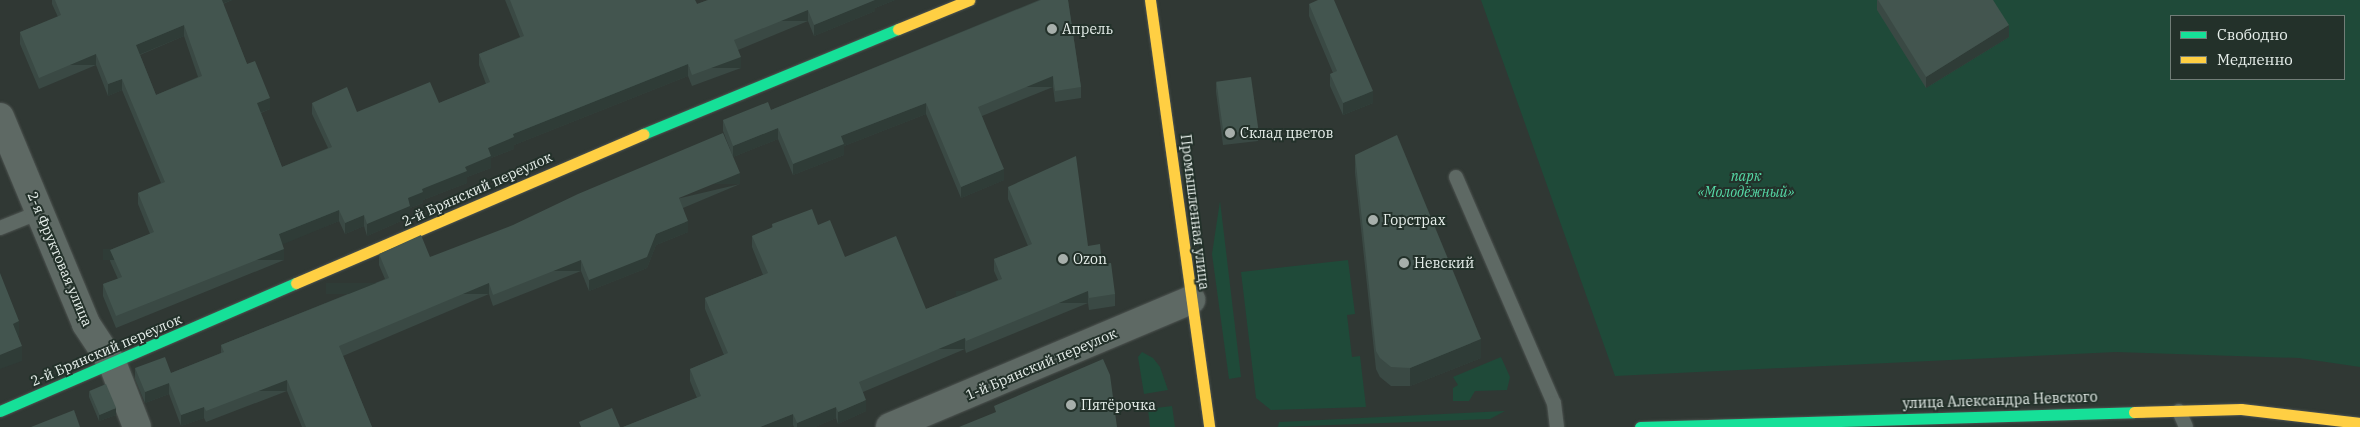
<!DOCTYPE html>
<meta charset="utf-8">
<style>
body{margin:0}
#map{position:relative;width:2360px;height:427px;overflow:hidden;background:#303834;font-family:"IBM Plex Serif",serif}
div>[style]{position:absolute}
.green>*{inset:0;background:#1f4a39}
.roads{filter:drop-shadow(0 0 1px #4e5451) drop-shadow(0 0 1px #4e5451)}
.lane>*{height:14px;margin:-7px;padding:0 7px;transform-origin:7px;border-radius:7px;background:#5e6964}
.street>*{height:28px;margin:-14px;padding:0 14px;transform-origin:14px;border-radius:14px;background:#5e6964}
.fast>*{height:11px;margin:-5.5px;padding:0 5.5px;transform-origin:5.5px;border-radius:5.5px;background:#16e098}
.slow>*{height:11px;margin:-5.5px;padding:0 5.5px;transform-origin:5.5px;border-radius:5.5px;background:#ffcf43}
.wall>*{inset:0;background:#3a4944}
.shaded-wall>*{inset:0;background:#2f3c37;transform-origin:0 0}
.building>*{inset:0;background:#43554f;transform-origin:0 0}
.dots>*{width:14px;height:14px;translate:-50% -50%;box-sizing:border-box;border:2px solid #23312a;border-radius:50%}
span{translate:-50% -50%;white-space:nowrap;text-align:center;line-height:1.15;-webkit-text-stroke:4px #23312a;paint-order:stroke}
.poi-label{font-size:14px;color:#e7efeb}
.left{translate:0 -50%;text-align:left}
.park-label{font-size:14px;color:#56daa7;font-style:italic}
.street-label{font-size:14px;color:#e7efeb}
.legend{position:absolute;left:2170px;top:15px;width:175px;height:65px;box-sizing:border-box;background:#23312a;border:1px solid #717d77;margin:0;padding:6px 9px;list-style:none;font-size:15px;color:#e7efeb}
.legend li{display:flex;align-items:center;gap:10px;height:25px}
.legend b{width:25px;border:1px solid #717d77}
</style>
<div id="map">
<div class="green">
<i style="clip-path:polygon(evenodd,1481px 0,2360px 0,2360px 367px,2299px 358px,2116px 352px,1615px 376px,1481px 0,2171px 16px,2344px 16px,2344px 79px,2171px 79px,2171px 16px)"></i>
<i style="clip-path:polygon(1220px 201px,1241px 377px,1229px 379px,1212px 254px)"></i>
<i style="clip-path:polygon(1348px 260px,1355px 314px,1347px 315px,1352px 357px,1360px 356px,1366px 407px,1271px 410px,1256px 398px,1241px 272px)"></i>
<i style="clip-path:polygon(1142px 352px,1153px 358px,1160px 367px,1168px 390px,1144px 394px,1138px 357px)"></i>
<i style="clip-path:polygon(1501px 357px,1510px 377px,1507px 390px,1475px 391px,1469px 401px,1453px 401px,1453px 388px,1458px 385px,1453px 377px)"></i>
<i style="clip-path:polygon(1172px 406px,1175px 427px,1150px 427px,1148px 409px)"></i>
<i style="clip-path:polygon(1505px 411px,1490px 419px,1278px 427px,1279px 422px)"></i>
</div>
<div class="roads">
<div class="lane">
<i style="left:1456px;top:177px;width:246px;rotate:66.6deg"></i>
<i style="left:1554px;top:403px;width:24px;rotate:83deg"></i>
<i style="left:0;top:228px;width:43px;rotate:-21.8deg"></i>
<i style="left:2179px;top:411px;width:17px;rotate:66deg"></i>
</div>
<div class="street">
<i style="left:0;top:117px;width:224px;rotate:67.4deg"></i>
<i style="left:86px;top:324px;width:49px;rotate:56.6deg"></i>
<i style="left:113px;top:365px;width:66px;rotate:68.8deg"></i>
<i style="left:890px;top:427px;width:327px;rotate:-22.9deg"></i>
</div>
<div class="fast">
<i style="left:643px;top:134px;width:276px;rotate:-22.4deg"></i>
<i style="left:0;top:411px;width:322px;rotate:-23.4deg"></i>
<i style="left:1640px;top:427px;width:494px;rotate:-1.7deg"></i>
</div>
<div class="slow">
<i style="left:1150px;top:0;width:431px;rotate:82.1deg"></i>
<i style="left:898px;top:29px;width:77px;rotate:-22.2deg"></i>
<i style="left:296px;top:283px;width:378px;rotate:-23.2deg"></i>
<i style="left:2134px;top:412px;width:107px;rotate:-1.6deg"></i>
<i style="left:2241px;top:409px;width:120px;rotate:6.7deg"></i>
</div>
</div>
<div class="wall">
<i style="clip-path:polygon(evenodd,52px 0,232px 0,223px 4px,247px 64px,270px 109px,261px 113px,282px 167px,328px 148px,312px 114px,312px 103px,357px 112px,439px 103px,486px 84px,479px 65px,479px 54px,520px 37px,505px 0,695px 0,697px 4px,708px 0,895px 0,875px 8px,875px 11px,814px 36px,808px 21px,738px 50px,741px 68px,692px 86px,688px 76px,514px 145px,514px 149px,491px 158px,491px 168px,467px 177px,467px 183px,423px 200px,423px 203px,410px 208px,410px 217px,367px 236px,364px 226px,345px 234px,339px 221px,282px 244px,284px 260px,116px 328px,103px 296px,103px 284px,118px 279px,110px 261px,110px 250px,150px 234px,138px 204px,138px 193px,161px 183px,122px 90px,108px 96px,96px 65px,39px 89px,20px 44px,20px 32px,58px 17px,52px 4px,52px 0,184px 36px,198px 77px,156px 95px,140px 55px,184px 36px)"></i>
<i style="clip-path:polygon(1039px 0,1068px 0,1081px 87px,1081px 98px,1055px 102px,1053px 87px,982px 116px,1004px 180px,961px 198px,926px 114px,844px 146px,844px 155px,793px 175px,778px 139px,733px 157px,723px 131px,723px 120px,771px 110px)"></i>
<i style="clip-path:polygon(1877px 0,1993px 0,2009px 37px,1926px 88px,1877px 10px)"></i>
<i style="clip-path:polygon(1309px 4px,1373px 103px,1343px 115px,1330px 86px,1330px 74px,1333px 73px,1309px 16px)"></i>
<i style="clip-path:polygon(1216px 82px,1258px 130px,1258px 141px,1223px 145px,1216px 92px)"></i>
<i style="clip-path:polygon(1355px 155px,1481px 358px,1410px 386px,1391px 386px,1380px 377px,1376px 369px,1355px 173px)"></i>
<i style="clip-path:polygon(740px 184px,683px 208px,688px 232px,656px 245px,647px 268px,589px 291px,581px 271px,493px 306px,489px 294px,343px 356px,372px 427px,302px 427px,287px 391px,206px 422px,204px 418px,181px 426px,169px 394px,145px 403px,135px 379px,135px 368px,171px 373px,221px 353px,221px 345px,385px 279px,379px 265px,379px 254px,430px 257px)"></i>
<i style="clip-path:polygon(1008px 187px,1088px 246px,1102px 264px,1115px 294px,1115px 306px,1089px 310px,1088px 303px,966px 353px,965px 349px,863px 392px,866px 411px,838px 424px,836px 418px,815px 427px,794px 427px,793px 425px,789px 427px,623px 427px,697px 398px,690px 381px,690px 369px,724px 355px,705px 309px,705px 298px,763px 275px,752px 247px,752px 236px,772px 228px,772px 224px,818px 225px,845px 257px,926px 309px,998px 280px,994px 271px,994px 259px,1028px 246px,1008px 199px)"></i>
<i style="clip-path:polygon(89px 391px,116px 415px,99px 421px,89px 397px)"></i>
</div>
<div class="shaded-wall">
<i style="clip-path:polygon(219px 0,232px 0,219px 5px)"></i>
<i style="clip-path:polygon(874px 0,895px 0,875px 8px,875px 11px,814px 36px,814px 25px)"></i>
<i style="left:808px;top:10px;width:11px;height:80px;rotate:90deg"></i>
<i style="clip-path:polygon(184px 25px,184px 36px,136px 56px,136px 45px)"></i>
<i style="clip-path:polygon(2009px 25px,2009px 37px,1926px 88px,1926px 77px)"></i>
<i style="left:96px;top:54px;width:11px;height:62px;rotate:90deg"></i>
<i style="left:741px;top:57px;width:11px;height:52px;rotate:90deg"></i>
<i style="clip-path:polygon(688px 64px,688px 76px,514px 145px,514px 149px,491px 158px,491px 168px,467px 177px,467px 183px,423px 200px,423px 203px,410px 208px,410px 217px,367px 236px,367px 224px,422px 189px,465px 167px,488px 148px,513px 134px)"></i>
<i style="left:1053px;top:76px;width:11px;height:81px;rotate:90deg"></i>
<i style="clip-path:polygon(122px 79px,122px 90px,108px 96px,108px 84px)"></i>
<i style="clip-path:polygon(1373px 91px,1373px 103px,1343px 115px,1343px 103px)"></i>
<i style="clip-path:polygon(270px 98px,270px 109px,257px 114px,257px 103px)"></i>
<i style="clip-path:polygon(926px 103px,926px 114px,844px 146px,844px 155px,793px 175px,793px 164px,841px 136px)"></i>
<i style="clip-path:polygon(778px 128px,778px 139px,733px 157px,733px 146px)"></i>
<i style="clip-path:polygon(1004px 169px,1004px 180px,961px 198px,961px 187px)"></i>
<i style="left:740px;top:173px;width:11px;height:66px;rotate:90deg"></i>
<i style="clip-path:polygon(339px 210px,339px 221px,279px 246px,279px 234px)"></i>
<i style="clip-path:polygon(364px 215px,364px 226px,345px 234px,345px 223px)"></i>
<i style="clip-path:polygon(688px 221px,688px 232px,656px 245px,647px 268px,589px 291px,589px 280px,656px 234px)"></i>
<i style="left:284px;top:249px;width:11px;height:181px;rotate:90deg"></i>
<i style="left:581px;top:260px;width:11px;height:95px;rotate:90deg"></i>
<i style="left:489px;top:283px;width:11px;height:163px;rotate:90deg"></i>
<i style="left:1088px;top:291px;width:12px;height:132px;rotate:90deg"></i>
<i style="clip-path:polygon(19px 321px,19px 336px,13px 338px,13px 324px)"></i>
<i style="left:965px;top:338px;width:11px;height:115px;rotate:90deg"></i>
<i style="clip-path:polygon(1481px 339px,1481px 358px,1410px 386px,1410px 368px)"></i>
<i style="clip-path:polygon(22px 346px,22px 361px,0 369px,0 355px)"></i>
<i style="left:287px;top:380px;width:11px;height:87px;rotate:90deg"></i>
<i style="clip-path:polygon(169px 383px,169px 394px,145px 403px,145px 392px)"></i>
<i style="clip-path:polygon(866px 400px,866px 411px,838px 424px,838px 412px)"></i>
<i style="clip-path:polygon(204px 407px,204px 418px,181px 426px,181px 415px)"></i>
<i style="clip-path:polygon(836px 407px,836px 418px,815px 427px,797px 427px,797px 423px)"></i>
<i style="clip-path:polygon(116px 408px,116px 415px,99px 421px,99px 415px)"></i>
<i style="clip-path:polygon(793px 414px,793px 425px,789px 427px,760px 427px)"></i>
</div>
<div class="building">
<i style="clip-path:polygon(evenodd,55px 0,222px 0,247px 64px,255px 61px,270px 98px,257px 103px,282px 167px,332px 147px,312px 103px,347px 87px,357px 112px,430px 82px,439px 103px,490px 82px,479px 54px,524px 36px,510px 0,695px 0,697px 4px,708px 0,875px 0,814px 25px,808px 10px,734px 40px,741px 57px,692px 75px,688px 64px,513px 134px,514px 137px,488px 148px,491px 156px,465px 167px,467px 171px,422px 189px,423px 192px,408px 198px,410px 206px,367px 224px,364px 215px,345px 223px,339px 210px,279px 234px,284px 249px,116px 316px,103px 284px,122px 277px,110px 250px,154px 232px,138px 193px,165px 182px,122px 79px,108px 84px,96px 54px,39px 78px,20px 32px,61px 15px,55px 0,184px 25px,202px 76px,156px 95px,136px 45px,184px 25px)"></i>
<i style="clip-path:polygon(1041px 0,1068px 0,1081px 87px,1055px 91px,1053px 76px,978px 107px,1004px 169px,961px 187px,926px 103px,841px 136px,844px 144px,793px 164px,778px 128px,733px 146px,723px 120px,768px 102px,771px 110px)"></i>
<i style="clip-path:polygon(1318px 0,1334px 0,1373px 91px,1343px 103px,1330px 74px,1337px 71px,1309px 4px)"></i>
<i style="clip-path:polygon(1878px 0,1993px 0,2009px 25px,1926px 77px)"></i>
<i style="left:1251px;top:77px;width:53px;height:35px;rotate:82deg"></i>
<i style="clip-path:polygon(723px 133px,740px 173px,679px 198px,688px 221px,656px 234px,647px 257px,589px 280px,581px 260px,493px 295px,489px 283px,339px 346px,372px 427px,306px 427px,287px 380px,206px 411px,204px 407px,181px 415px,169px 383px,145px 392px,135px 368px,165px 357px,171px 373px,224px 352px,221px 345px,389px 278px,379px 254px,421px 235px,430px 257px,513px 225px,578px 194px)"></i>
<i style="clip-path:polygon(1397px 135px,1481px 339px,1410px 368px,1391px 367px,1380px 358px,1376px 351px,1355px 155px)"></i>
<i style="clip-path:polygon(1076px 156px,1088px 246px,1100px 244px,1102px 264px,1111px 263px,1115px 294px,1089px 298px,1088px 291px,966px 341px,965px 338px,859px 382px,866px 400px,838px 412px,836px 407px,797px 423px,793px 414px,760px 427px,623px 427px,701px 396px,690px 369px,728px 353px,705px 298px,768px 273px,752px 236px,773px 227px,772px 224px,812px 209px,818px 225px,830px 220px,845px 257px,896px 236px,926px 309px,1002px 279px,994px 259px,1032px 244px,1008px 187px)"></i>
<i style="clip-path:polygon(0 273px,19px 321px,13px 324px,22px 346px,0 355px)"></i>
<i style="clip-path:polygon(1103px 359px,1110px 375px,1117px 427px,959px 427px,996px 412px,994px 406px)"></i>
<i style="left:106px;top:384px;width:26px;height:18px;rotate:67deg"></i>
<i style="clip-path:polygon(612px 408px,620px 427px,581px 427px,579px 422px)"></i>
<i style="clip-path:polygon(74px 410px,80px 427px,31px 427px)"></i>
</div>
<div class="dots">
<i style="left:1052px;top:29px;background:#a7afab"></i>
<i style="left:1230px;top:133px;background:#a7afab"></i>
<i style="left:1373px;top:220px;background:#a7afab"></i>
<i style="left:1063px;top:259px;background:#a7afab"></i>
<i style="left:1404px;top:263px;background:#a7afab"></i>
<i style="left:1071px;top:405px;background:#a7afab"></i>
</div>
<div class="poi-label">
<span class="left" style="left:1062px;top:29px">Апрель</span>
<span class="left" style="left:1240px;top:133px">Склад цветов</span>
<span class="left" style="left:1383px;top:220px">Горстрах</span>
<span class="left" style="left:1073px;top:259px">Ozon</span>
<span class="left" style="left:1414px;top:263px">Невский</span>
<span class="left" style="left:1081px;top:405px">Пятёрочка</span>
</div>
<div class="park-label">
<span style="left:1746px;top:184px">парк<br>«Молодёжный»</span>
</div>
<div class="street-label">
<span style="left:477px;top:189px;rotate:-24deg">2-й Брянский переулок</span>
<span style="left:1195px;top:212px;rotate:83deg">Промышленная улица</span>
<span style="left:60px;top:259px;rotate:67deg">2-я Фруктовая улица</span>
<span style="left:106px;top:350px;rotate:-23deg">2-й Брянский переулок</span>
<span style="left:1041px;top:364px;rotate:-23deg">1-й Брянский переулок</span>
<span style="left:2000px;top:400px;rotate:-2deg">улица Александра Невского</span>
</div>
<ul class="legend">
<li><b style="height:6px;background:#16e098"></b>Свободно</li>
<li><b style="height:6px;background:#ffcf43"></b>Медленно</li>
</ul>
</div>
